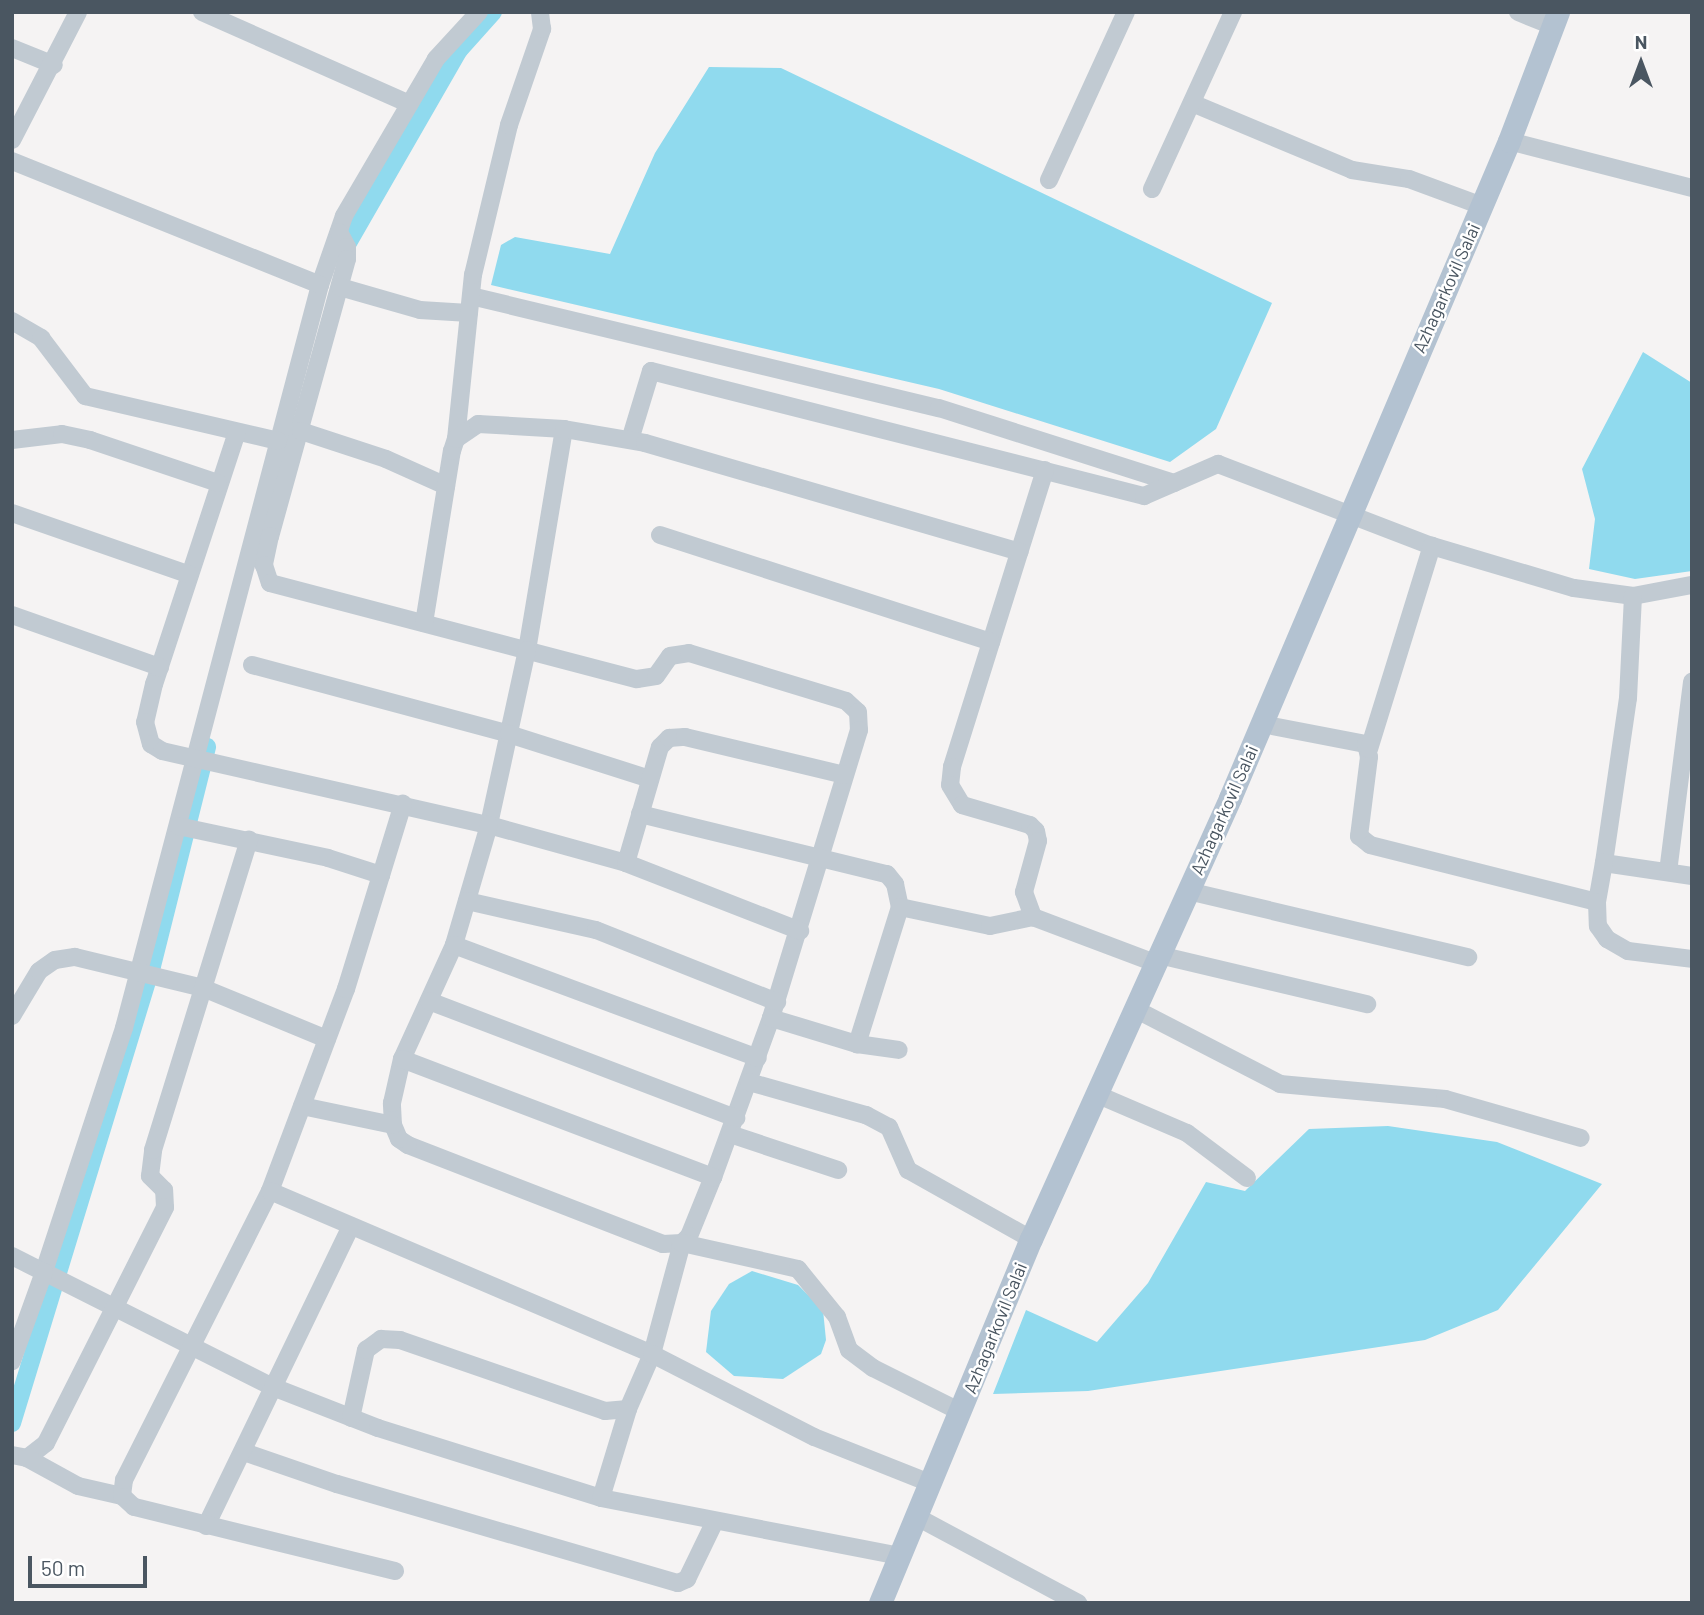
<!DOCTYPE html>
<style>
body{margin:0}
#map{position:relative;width:1704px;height:1615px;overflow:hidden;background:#f5f3f3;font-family:Barlow,sans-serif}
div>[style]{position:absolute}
.water>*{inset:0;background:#90daee}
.canal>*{height:18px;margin:-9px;padding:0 9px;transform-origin:9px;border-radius:9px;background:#90daee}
.minor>*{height:18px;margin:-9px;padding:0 9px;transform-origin:9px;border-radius:9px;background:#c1cad2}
.major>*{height:23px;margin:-11.5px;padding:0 11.5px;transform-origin:11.5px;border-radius:11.5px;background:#b3c2d1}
span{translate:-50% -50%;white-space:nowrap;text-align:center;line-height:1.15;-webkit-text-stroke:5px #fff;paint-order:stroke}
.street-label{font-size:18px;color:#4a5661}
.frame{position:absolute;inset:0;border:14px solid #4a5661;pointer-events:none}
.north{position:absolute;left:1606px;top:28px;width:70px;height:70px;-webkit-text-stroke:5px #fff;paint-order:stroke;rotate:0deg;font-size:19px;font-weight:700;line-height:28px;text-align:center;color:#4a5661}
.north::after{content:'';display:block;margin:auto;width:24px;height:32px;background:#4a5661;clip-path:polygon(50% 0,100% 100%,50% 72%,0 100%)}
.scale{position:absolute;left:28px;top:1556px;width:119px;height:32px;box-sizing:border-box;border:4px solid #4a5661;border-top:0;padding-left:9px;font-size:21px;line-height:24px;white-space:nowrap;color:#4a5661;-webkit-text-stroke:5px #fff;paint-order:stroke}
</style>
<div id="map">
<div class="water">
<i style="clip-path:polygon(709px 67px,781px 68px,1272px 303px,1216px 429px,1170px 462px,939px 389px,491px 285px,501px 245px,515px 237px,610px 254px,655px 153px)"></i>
<i style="clip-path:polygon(1643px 352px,1692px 383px,1692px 571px,1635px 579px,1589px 569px,1595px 519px,1582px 469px)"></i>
<i style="clip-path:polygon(1388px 1126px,1497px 1142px,1602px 1184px,1498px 1310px,1425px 1340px,1088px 1391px,993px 1394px,1026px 1310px,1097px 1342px,1148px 1283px,1206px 1182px,1245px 1191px,1309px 1129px)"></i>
<i style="clip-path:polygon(752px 1271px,798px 1285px,823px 1310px,826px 1340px,821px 1354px,783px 1379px,734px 1376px,706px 1352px,711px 1311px,729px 1284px)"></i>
</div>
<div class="canal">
<i style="left:341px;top:255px;width:237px;rotate:-60.1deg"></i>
<i style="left:459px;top:50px;width:51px;rotate:-48.2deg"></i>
<i style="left:12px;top:1423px;width:478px;rotate:-73deg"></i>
<i style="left:152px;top:966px;width:226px;rotate:-75.9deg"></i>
</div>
<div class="minor">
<i style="left:202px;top:12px;width:227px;rotate:23.9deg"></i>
<i style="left:479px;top:12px;width:64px;rotate:132.5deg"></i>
<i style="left:436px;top:59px;width:182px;rotate:120.4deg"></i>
<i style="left:344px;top:216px;width:73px;rotate:109.2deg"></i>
<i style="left:320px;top:285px;width:768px;rotate:104.78deg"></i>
<i style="left:124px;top:1028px;width:257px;rotate:108.2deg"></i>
<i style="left:44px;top:1272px;width:256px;rotate:26.7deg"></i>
<i style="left:273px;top:1387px;width:113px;rotate:21.3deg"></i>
<i style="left:378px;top:1428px;width:234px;rotate:17.4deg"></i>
<i style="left:601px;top:1498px;width:305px;rotate:11deg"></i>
<i style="left:1518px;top:12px;width:38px;rotate:22deg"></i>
<i style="left:12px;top:48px;width:45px;rotate:22deg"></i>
<i style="left:1192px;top:103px;width:173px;rotate:22.7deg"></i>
<i style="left:1352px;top:170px;width:58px;rotate:9deg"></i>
<i style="left:1409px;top:179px;width:78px;rotate:20.3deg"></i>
<i style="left:12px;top:140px;width:144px;rotate:-62.7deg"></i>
<i style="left:1509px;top:141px;width:189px;rotate:14.4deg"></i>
<i style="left:12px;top:161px;width:332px;rotate:21.9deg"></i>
<i style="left:1049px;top:180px;width:185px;rotate:-65.4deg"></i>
<i style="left:1152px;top:189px;width:195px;rotate:-65.4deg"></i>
<i style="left:339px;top:232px;width:17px;rotate:62deg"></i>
<i style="left:347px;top:247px;width:12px;rotate:90deg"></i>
<i style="left:347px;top:259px;width:288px;rotate:105.5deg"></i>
<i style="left:270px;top:536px;width:30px;rotate:102deg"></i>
<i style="left:264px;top:565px;width:19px;rotate:72deg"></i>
<i style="left:270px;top:583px;width:379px;rotate:14.7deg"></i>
<i style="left:637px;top:679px;width:19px;rotate:-9deg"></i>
<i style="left:656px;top:676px;width:24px;rotate:-55deg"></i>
<i style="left:670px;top:656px;width:19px;rotate:-9deg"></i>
<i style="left:689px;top:653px;width:164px;rotate:17deg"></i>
<i style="left:846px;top:701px;width:16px;rotate:43deg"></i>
<i style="left:858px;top:712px;width:18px;rotate:87deg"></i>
<i style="left:859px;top:730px;width:301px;rotate:107deg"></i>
<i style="left:771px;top:1018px;width:169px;rotate:110deg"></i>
<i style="left:713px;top:1177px;width:64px;rotate:112.1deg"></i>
<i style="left:689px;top:1236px;width:10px;rotate:135deg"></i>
<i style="left:682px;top:1243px;width:19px;rotate:177deg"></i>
<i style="left:663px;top:1244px;width:274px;rotate:-158.8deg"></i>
<i style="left:408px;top:1145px;width:11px;rotate:-146deg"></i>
<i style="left:399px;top:1139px;width:15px;rotate:-113deg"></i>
<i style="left:393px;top:1125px;width:22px;rotate:-93deg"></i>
<i style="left:392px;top:1103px;width:45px;rotate:-77.2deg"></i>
<i style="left:340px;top:287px;width:83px;rotate:16deg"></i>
<i style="left:420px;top:310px;width:49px;rotate:3.5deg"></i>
<i style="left:471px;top:296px;width:481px;rotate:13.5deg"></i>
<i style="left:939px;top:408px;width:247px;rotate:17.7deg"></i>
<i style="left:12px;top:321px;width:34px;rotate:30deg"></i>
<i style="left:41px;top:338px;width:73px;rotate:52.8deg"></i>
<i style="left:85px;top:396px;width:198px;rotate:13.1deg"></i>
<i style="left:564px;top:429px;width:224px;rotate:99.5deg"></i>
<i style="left:527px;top:650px;width:179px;rotate:102.3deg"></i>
<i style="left:489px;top:825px;width:142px;rotate:15.5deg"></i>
<i style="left:626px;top:863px;width:187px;rotate:21.3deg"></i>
<i style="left:301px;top:431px;width:89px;rotate:18.2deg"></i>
<i style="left:386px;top:459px;width:66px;rotate:24.2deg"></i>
<i style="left:237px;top:432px;width:265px;rotate:108.2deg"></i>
<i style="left:154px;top:684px;width:39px;rotate:103deg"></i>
<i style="left:145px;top:722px;width:23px;rotate:75deg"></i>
<i style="left:151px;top:744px;width:13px;rotate:32deg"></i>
<i style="left:162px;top:751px;width:335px;rotate:12.8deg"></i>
<i style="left:489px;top:825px;width:125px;rotate:106.3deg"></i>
<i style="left:454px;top:945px;width:125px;rotate:114.5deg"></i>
<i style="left:402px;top:1059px;width:333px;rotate:20.8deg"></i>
<i style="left:456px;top:439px;width:165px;rotate:-84.1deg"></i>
<i style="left:473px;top:275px;width:154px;rotate:-76.5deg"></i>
<i style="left:509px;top:125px;width:102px;rotate:-71deg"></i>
<i style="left:542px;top:29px;width:17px;rotate:-97deg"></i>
<i style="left:12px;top:440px;width:50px;rotate:-6.8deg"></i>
<i style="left:62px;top:434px;width:29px;rotate:12deg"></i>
<i style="left:90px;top:440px;width:135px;rotate:18.6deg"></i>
<i style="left:630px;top:440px;width:72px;rotate:-73.1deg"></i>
<i style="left:651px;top:371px;width:509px;rotate:14.23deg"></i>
<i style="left:1144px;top:496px;width:81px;rotate:-23.4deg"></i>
<i style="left:1218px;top:464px;width:229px;rotate:21deg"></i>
<i style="left:1432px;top:546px;width:148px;rotate:16.5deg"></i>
<i style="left:1574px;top:588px;width:60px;rotate:7.7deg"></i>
<i style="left:1633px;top:596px;width:60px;rotate:-10.6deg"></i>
<i style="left:1045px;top:470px;width:311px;rotate:107.4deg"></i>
<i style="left:952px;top:767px;width:18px;rotate:96deg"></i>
<i style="left:950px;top:785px;width:23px;rotate:59deg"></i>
<i style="left:962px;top:805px;width:71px;rotate:16.4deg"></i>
<i style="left:1030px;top:825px;width:8px;rotate:45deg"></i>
<i style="left:1036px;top:831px;width:10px;rotate:79deg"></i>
<i style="left:1038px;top:841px;width:53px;rotate:105.4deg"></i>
<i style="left:1024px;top:892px;width:27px;rotate:70deg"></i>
<i style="left:1033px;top:917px;width:130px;rotate:20.7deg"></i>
<i style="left:12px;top:513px;width:188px;rotate:19.2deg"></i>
<i style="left:660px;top:535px;width:348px;rotate:17.9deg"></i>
<i style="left:1633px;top:596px;width:102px;rotate:92.8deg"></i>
<i style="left:1628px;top:698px;width:167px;rotate:98.3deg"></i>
<i style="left:1604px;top:863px;width:89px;rotate:8.4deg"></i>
<i style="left:12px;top:615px;width:157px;rotate:19.4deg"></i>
<i style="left:424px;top:623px;width:174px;rotate:-80.8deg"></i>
<i style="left:452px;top:451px;width:13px;rotate:-72deg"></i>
<i style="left:456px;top:439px;width:27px;rotate:-34deg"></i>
<i style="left:478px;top:424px;width:86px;rotate:3.3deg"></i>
<i style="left:564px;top:429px;width:82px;rotate:9.8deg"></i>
<i style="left:645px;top:443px;width:390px;rotate:16.2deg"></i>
<i style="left:252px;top:665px;width:266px;rotate:15deg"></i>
<i style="left:509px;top:734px;width:148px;rotate:17.7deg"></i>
<i style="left:1262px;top:724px;width:106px;rotate:10.9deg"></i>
<i style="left:1366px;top:744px;width:13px;rotate:77deg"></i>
<i style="left:1369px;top:757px;width:80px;rotate:97.2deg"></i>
<i style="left:1359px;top:836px;width:14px;rotate:39deg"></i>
<i style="left:1370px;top:845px;width:234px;rotate:14.1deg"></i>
<i style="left:1597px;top:902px;width:40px;rotate:-80deg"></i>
<i style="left:1369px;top:749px;width:213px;rotate:-72.8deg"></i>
<i style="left:640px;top:814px;width:254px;rotate:13.7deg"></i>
<i style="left:887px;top:874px;width:13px;rotate:51deg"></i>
<i style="left:895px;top:884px;width:24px;rotate:78deg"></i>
<i style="left:900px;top:907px;width:144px;rotate:107.4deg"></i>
<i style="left:178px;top:826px;width:153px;rotate:12deg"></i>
<i style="left:328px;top:858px;width:56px;rotate:17.8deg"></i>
<i style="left:626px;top:863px;width:121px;rotate:-73.7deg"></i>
<i style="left:660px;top:747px;width:13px;rotate:-45deg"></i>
<i style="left:669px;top:738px;width:16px;rotate:-4deg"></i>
<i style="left:685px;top:737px;width:164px;rotate:13.4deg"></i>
<i style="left:1668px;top:872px;width:192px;rotate:-82.8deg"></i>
<i style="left:1188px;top:891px;width:288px;rotate:13.3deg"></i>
<i style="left:467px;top:901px;width:132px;rotate:12.7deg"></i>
<i style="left:596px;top:930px;width:195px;rotate:21.7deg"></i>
<i style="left:1597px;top:902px;width:24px;rotate:88deg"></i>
<i style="left:1598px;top:926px;width:16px;rotate:55deg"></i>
<i style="left:1607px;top:939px;width:24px;rotate:30deg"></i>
<i style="left:1628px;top:951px;width:64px;rotate:7.1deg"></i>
<i style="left:900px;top:907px;width:92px;rotate:11.9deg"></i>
<i style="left:990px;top:926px;width:44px;rotate:-11.8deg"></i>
<i style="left:454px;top:945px;width:324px;rotate:20.4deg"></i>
<i style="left:1159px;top:955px;width:214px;rotate:13.3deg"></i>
<i style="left:429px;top:1001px;width:329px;rotate:20.9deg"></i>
<i style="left:1135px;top:1009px;width:163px;rotate:27.3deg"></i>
<i style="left:1280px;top:1084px;width:166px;rotate:5.2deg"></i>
<i style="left:1445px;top:1099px;width:141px;rotate:16deg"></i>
<i style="left:12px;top:1016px;width:52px;rotate:-59deg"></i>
<i style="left:39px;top:971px;width:19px;rotate:-35deg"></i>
<i style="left:55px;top:960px;width:20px;rotate:-9deg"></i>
<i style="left:75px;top:957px;width:132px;rotate:13.6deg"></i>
<i style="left:203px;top:988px;width:134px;rotate:22.4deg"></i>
<i style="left:771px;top:1018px;width:90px;rotate:16.8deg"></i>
<i style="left:857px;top:1044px;width:42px;rotate:8.1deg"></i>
<i style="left:749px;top:1082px;width:122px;rotate:15.8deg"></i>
<i style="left:866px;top:1115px;width:26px;rotate:28deg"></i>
<i style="left:889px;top:1127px;width:47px;rotate:66.2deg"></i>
<i style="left:908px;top:1170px;width:141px;rotate:29.3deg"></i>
<i style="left:1096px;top:1094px;width:99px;rotate:23.2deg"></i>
<i style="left:1187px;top:1133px;width:75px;rotate:36.9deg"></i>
<i style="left:302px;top:1106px;width:93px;rotate:11.8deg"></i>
<i style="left:730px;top:1134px;width:114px;rotate:18.4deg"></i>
<i style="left:270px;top:1191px;width:216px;rotate:-69.4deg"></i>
<i style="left:346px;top:989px;width:194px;rotate:-72.9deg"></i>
<i style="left:12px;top:1256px;width:36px;rotate:27deg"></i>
<i style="left:44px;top:1272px;width:95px;rotate:109.8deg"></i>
<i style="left:351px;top:1418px;width:70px;rotate:-77.6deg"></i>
<i style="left:366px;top:1350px;width:19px;rotate:-36deg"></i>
<i style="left:381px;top:1339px;width:19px;rotate:3deg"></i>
<i style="left:400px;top:1340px;width:217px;rotate:19.1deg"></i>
<i style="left:605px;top:1411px;width:23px;rotate:-5deg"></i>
<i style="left:628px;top:1409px;width:60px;rotate:-66.4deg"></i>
<i style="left:652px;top:1354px;width:115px;rotate:-74.9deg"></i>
<i style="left:682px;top:1243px;width:119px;rotate:12.6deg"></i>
<i style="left:798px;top:1269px;width:62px;rotate:50.9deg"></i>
<i style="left:837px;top:1317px;width:35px;rotate:70deg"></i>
<i style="left:849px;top:1350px;width:30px;rotate:37deg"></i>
<i style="left:873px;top:1368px;width:98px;rotate:26.6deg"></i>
<i style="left:244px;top:1452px;width:98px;rotate:19deg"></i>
<i style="left:337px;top:1484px;width:355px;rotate:16.2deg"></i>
<i style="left:678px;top:1583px;width:10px;rotate:-24deg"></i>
<i style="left:687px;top:1579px;width:64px;rotate:-64.2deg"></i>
<i style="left:12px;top:1455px;width:15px;rotate:11deg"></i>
<i style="left:27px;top:1458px;width:24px;rotate:-38deg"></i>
<i style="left:46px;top:1443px;width:264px;rotate:-63.2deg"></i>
<i style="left:165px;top:1207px;width:17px;rotate:-93deg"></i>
<i style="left:164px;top:1190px;width:20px;rotate:-135deg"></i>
<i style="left:150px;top:1176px;width:26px;rotate:-83deg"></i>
<i style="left:153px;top:1150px;width:325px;rotate:-72.8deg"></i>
<i style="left:27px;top:1458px;width:58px;rotate:28.8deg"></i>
<i style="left:78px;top:1486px;width:45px;rotate:12.8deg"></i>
<i style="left:601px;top:1498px;width:93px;rotate:-73.1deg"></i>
<i style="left:917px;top:1517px;width:183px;rotate:28.1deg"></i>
<i style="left:206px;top:1526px;width:333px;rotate:-64.2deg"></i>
<i style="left:395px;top:1571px;width:269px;rotate:-166.2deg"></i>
<i style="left:134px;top:1507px;width:16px;rotate:-137deg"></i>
<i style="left:122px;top:1496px;width:16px;rotate:-83deg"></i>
<i style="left:124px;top:1480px;width:324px;rotate:-63.2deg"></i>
<i style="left:270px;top:1191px;width:415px;rotate:23.1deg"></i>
<i style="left:652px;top:1354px;width:182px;rotate:27.1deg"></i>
<i style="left:814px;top:1437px;width:127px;rotate:21.7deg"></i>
</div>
<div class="major">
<i style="left:880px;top:1603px;width:394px;rotate:-67.5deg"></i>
<i style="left:1031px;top:1239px;width:484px;rotate:-65.7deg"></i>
<i style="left:1230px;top:798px;width:714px;rotate:-66.99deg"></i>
<i style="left:1509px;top:141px;width:138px;rotate:-69.2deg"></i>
</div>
<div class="street-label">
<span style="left:1446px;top:288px;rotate:-66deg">Azhagarkovil Salai</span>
<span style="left:1224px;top:810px;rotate:-66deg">Azhagarkovil Salai</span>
<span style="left:995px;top:1328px;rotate:-68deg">Azhagarkovil Salai</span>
</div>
<div class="frame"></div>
<div class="north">N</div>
<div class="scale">50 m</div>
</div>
